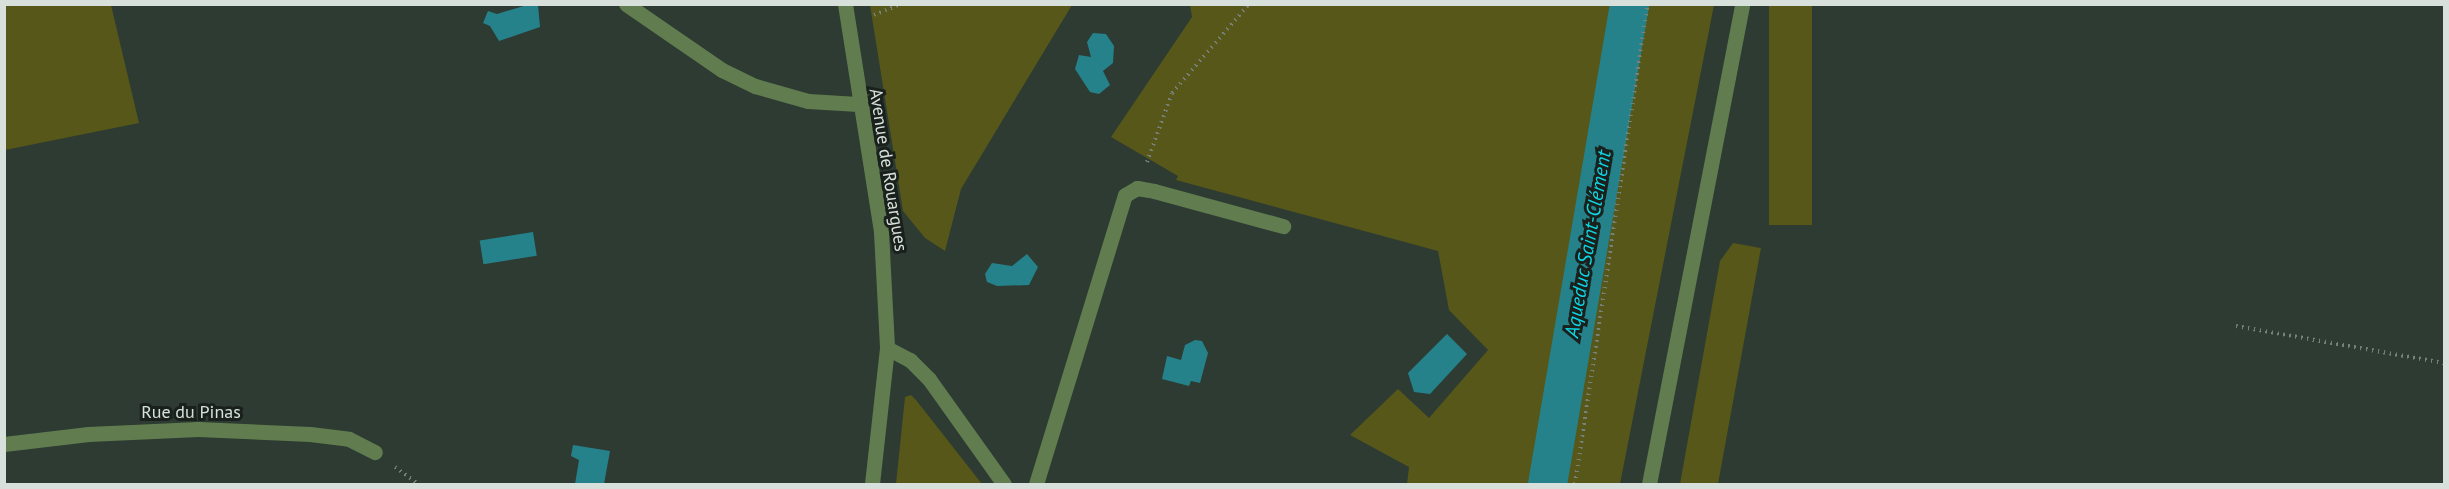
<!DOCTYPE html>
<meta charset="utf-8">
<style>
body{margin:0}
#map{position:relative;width:2449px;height:489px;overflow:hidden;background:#2d3b32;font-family:"PT Sans",sans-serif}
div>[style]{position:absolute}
.green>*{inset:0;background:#565718;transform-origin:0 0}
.water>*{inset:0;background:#25828b;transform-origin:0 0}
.canal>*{height:39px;margin:-19.5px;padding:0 19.5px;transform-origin:19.5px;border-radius:19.5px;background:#25828b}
.path>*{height:4px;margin-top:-2px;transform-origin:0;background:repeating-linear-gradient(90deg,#76817a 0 1.5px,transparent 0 6px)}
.minor>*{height:15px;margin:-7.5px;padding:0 7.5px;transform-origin:7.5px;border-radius:7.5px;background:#617d4f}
span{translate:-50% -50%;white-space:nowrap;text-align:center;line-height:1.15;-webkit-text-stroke:6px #1a211c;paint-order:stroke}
.street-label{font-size:18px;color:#d7e0da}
.water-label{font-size:20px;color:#0dd6e6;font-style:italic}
.frame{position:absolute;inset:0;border:6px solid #d7e0da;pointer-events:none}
</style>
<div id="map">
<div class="green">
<i style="clip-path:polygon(5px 4px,111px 5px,139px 123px,5px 150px)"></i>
<i style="clip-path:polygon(1337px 4px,1714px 5px,1620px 484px,1407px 484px,1409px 467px,1350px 435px,1398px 389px,1429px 418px,1488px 350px,1449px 310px,1438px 251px,1176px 180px,1178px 176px,1111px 137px,1192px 17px,1190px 5px)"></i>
<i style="clip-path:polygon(870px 5px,1072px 5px,961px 189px,945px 251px,925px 238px,903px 211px)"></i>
<i style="left:1769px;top:5px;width:43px;height:220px"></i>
<i style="clip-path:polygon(1733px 243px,1761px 248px,1718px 484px,1680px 484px,1720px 261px)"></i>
<i style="clip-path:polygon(911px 395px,916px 400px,982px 484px,896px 484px,905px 397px)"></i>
</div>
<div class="water">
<i style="clip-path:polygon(527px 5px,538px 5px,540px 27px,499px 41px,490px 26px,483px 23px,488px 11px,497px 14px)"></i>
<i style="clip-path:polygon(1093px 33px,1106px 34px,1114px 46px,1113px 63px,1103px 71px,1110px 85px,1099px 94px,1090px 92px,1075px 69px,1079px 55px,1091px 57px,1087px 42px)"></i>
<i style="left:533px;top:232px;width:24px;height:54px;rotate:81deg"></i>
<i style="clip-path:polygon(1027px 254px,1038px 267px,1029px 285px,997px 286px,987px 282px,985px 274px,992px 263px,1012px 266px)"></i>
<i style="clip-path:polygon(1447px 334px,1467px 354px,1430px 394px,1414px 392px,1408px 373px)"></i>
<i style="clip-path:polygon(1195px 340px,1202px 341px,1208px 353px,1200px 383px,1191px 381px,1189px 386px,1162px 379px,1167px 356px,1181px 360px,1185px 345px)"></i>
<i style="clip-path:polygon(573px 445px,610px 451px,604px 484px,575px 484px,579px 460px,571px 456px)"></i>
</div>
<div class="canal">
<i style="left:1547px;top:484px;width:487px;rotate:-80.3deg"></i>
</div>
<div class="path">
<i style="left:874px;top:15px;width:29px;rotate:-22deg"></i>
<i style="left:1147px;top:162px;width:73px;rotate:-70.1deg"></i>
<i style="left:1172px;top:93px;width:118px;rotate:-49.1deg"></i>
<i style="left:2236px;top:326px;width:211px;rotate:10.1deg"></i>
<i style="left:395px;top:467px;width:29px;rotate:36deg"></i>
<i style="left:1575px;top:484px;width:486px;rotate:-81.4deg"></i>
</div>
<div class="minor">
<i style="left:626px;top:4px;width:116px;rotate:34.5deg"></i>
<i style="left:722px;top:70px;width:37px;rotate:26deg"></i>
<i style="left:755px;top:86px;width:55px;rotate:15.8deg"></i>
<i style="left:808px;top:101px;width:50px;rotate:3.4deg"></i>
<i style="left:845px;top:4px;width:231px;rotate:81deg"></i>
<i style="left:881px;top:232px;width:116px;rotate:87deg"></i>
<i style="left:887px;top:348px;width:137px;rotate:96.3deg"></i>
<i style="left:887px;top:348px;width:26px;rotate:28deg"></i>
<i style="left:910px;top:360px;width:27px;rotate:45deg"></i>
<i style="left:929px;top:379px;width:129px;rotate:54.5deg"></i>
<i style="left:4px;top:444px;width:85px;rotate:-6.8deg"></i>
<i style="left:88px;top:434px;width:110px;rotate:-2.6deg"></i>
<i style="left:198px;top:429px;width:112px;rotate:2.6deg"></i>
<i style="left:310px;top:434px;width:39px;rotate:7deg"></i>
<i style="left:349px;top:439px;width:29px;rotate:27deg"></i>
<i style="left:1036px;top:484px;width:302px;rotate:-72.9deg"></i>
<i style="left:1125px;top:195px;width:14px;rotate:-30deg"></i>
<i style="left:1137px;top:188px;width:17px;rotate:10deg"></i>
<i style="left:1154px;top:191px;width:134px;rotate:15.2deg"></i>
<i style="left:1649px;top:484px;width:489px;rotate:-79deg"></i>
</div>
<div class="street-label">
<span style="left:888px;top:170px;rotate:81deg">Avenue de Rouargues</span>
<span style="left:191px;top:412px">Rue du Pinas</span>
</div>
<div class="water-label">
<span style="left:1588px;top:244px;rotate:-80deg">Aqueduc Saint-Clément</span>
</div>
<div class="frame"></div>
</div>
